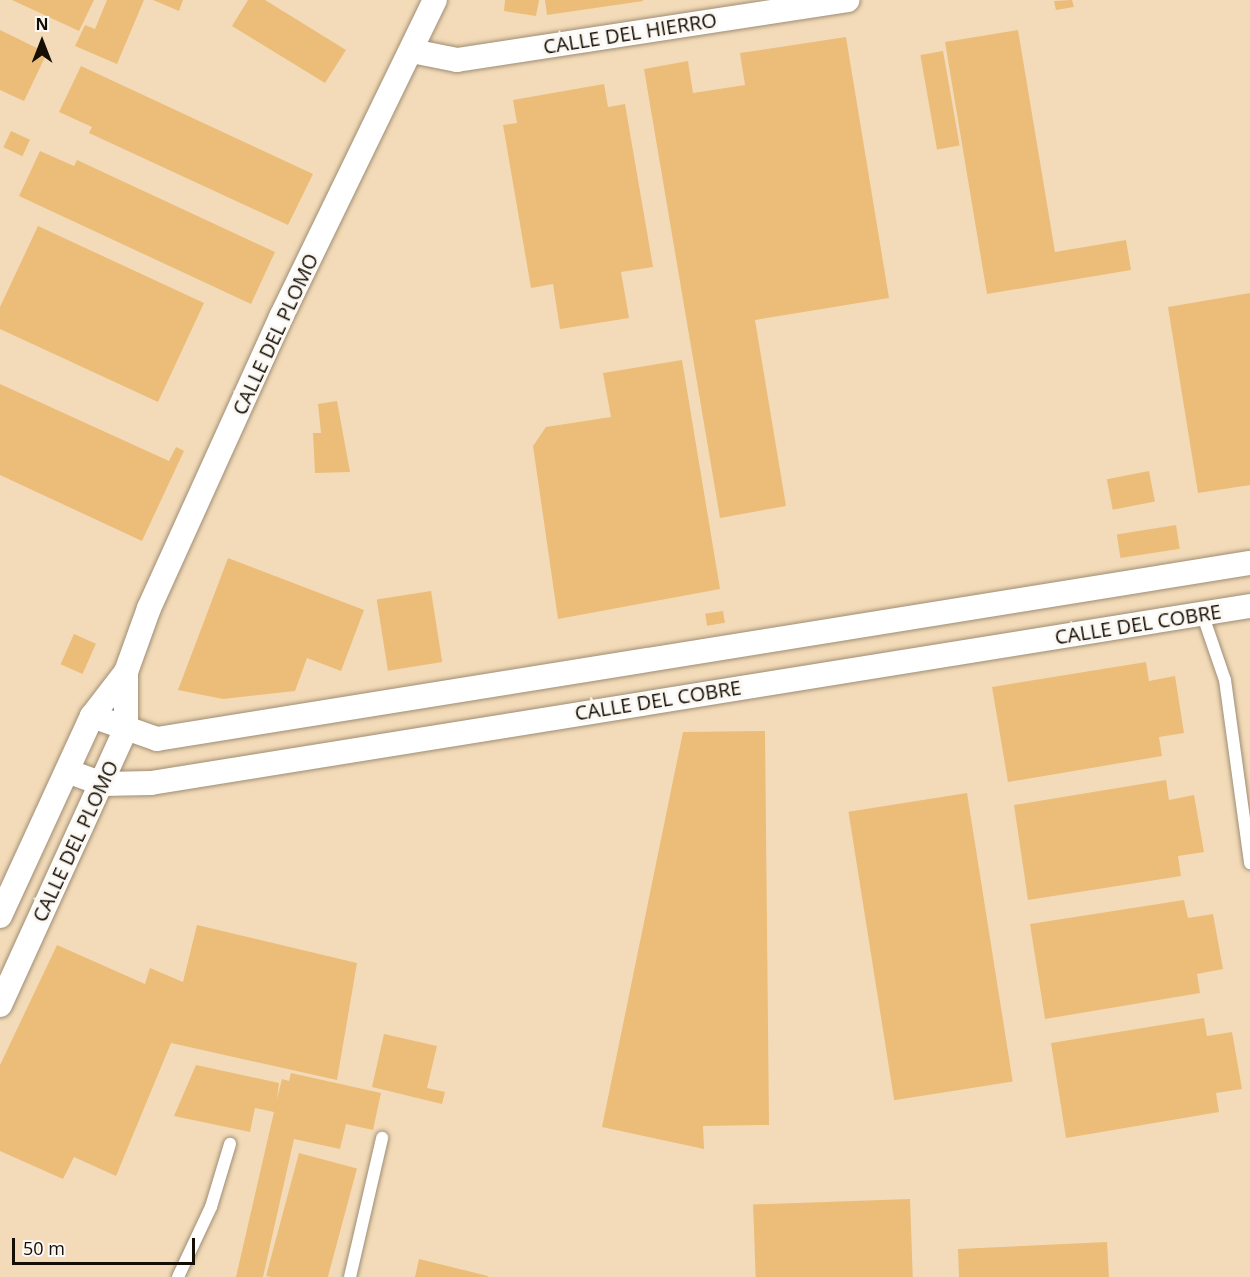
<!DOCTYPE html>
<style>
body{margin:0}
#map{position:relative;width:1250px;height:1277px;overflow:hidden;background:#fce9cd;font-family:"Open Sans",sans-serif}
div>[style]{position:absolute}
.built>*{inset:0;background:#f3dbb9;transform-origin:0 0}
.building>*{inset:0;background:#ebbd79;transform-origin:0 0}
.roads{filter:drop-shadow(0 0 2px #9f8d73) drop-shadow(0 0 2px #9f8d73)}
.lane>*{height:12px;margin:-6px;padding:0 6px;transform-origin:6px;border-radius:6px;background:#fff}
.street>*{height:24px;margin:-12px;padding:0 12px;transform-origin:12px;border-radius:12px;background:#fff}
span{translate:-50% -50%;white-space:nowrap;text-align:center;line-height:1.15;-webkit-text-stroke:6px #fcf8f3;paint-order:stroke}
.street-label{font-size:20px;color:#150e05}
.north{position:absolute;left:12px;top:12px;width:60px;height:60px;-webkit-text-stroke:4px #fcf8f3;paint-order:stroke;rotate:0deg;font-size:16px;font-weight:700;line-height:24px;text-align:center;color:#150e05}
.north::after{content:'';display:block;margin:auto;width:21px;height:27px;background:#150e05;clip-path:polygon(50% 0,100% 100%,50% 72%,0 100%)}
.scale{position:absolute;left:12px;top:1238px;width:183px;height:27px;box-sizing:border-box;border:3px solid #150e05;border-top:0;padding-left:8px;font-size:18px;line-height:21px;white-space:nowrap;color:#150e05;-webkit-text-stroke:4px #fcf8f3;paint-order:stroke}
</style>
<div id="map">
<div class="built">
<i style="left:0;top:0;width:1250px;height:1277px"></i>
</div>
<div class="building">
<i style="clip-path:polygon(12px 0,94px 0,79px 31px)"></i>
<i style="clip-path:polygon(107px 0,144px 0,117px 64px,75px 46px,85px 25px,95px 29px)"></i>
<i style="clip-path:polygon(153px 0,183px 0,179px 11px)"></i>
<i style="clip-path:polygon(248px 0,265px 0,346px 50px,325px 83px,232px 26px)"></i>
<i style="clip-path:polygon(505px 0,539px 0,536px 16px,504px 11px)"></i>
<i style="clip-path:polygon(545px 0,643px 0,643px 1px,547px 15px)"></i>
<i style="clip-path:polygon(1072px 0,1074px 7px,1056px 10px,1054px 1px)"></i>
<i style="clip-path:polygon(0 30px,47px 53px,24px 101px,0 90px)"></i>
<i style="clip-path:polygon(1018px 30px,1055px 252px,1126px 240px,1131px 270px,987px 294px,945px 42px)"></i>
<i style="clip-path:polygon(846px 37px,889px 298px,755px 320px,786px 506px,720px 518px,644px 69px,688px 61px,693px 93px,745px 85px,740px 53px)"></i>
<i style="left:943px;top:51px;width:96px;height:23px;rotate:80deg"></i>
<i style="clip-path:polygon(81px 66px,313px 174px,288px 225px,89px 133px,92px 127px,59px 112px)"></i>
<i style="clip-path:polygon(604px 84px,608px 107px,625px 104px,653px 267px,621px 272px,629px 318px,560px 329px,553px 284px,531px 288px,503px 125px,517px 123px,513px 100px)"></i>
<i style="left:11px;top:131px;width:21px;height:18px;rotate:25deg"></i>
<i style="clip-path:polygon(40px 151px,74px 166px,77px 160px,275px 252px,251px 304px,19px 196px)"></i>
<i style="clip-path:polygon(38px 226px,204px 303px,158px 402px,0 329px,0 307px)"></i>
<i style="clip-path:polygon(1250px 293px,1250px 485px,1198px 493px,1168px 307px)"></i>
<i style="clip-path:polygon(682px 360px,720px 589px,558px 619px,533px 446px,546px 427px,611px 417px,603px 373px)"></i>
<i style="clip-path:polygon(0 384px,169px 461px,176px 447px,184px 451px,142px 541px,0 475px)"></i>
<i style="clip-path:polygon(337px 401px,350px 472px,315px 473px,313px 433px,321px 433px,318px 404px)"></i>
<i style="left:1149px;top:471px;width:31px;height:43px;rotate:79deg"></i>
<i style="left:1176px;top:525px;width:24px;height:60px;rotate:81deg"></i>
<i style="clip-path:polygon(228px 558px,364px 610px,341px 671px,307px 658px,295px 691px,223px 699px,178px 690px)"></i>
<i style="left:431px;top:591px;width:72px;height:55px;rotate:81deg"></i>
<i style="left:723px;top:611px;width:12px;height:18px;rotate:81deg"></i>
<i style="left:74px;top:634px;width:24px;height:33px;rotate:24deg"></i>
<i style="clip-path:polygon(1146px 662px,1149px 681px,1175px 676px,1184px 733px,1159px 737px,1162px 756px,1008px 782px,992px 687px)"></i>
<i style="clip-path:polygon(765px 731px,769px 1125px,703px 1126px,704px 1149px,602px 1127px,683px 732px)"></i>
<i style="clip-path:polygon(1166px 780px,1169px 800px,1194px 795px,1204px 852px,1178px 856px,1181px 876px,1028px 900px,1014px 805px)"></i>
<i style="left:967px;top:793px;width:292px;height:120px;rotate:81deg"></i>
<i style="clip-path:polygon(1184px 900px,1188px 918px,1213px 914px,1223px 969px,1197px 974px,1200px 993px,1045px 1019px,1030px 924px)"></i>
<i style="clip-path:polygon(197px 925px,357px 963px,337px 1080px,171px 1043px,116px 1176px,74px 1157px,63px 1179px,0 1151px,0 1065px,57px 945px,145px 984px,150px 968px,183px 982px)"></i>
<i style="clip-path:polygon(1204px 1018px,1207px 1036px,1232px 1032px,1242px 1089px,1216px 1093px,1219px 1112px,1066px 1138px,1051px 1043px)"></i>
<i style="clip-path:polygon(384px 1034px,437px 1046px,427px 1088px,445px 1092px,442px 1104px,372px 1087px)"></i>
<i style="clip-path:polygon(196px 1065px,279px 1083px,277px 1099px,282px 1079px,289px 1081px,291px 1073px,381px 1093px,373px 1130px,346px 1124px,340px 1149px,294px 1139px,263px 1277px,236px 1277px,274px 1112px,255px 1108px,250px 1132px,174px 1116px)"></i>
<i style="left:299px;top:1153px;width:60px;height:127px;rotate:15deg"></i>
<i style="left:910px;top:1199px;width:78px;height:157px;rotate:88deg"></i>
<i style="clip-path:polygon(1107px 1242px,1109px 1277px,959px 1277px,958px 1249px)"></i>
<i style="clip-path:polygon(419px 1259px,488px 1276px,488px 1277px,415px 1277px)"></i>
</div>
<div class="roads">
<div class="lane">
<i style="left:1202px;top:613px;width:71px;rotate:71.1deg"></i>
<i style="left:1225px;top:680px;width:185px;rotate:82.2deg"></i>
<i style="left:178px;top:1277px;width:77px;rotate:-64.8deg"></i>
<i style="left:211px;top:1207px;width:66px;rotate:-73.2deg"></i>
<i style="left:350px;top:1277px;width:143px;rotate:-77deg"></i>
</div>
<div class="street">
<i style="left:412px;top:51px;width:46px;rotate:11.3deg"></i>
<i style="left:457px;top:60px;width:395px;rotate:-8.7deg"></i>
<i style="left:92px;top:716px;width:69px;rotate:19.5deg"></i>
<i style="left:157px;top:739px;width:1107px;rotate:-9.15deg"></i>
<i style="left:67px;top:771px;width:38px;rotate:20deg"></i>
<i style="left:103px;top:784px;width:48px;rotate:-1.2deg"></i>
<i style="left:151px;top:783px;width:1113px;rotate:-9.15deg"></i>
<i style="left:0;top:916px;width:220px;rotate:-65.3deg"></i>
<i style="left:92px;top:716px;width:56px;rotate:-52.3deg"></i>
<i style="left:126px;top:672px;width:68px;rotate:-70.2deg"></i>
<i style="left:149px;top:608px;width:320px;rotate:-65.6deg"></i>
<i style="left:281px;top:317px;width:352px;rotate:-64.1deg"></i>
<i style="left:0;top:1005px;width:303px;rotate:-65.5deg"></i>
<i style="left:126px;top:729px;width:57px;rotate:-90deg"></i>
</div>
</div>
<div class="street-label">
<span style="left:630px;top:33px;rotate:-9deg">CALLE DEL HIERRO</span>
<span style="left:275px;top:334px;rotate:-65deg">CALLE DEL PLOMO</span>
<span style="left:1138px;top:624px;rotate:-9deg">CALLE DEL COBRE</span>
<span style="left:658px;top:700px;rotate:-9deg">CALLE DEL COBRE</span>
<span style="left:75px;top:841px;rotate:-65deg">CALLE DEL PLOMO</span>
</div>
<div class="north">N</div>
<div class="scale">50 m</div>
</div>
